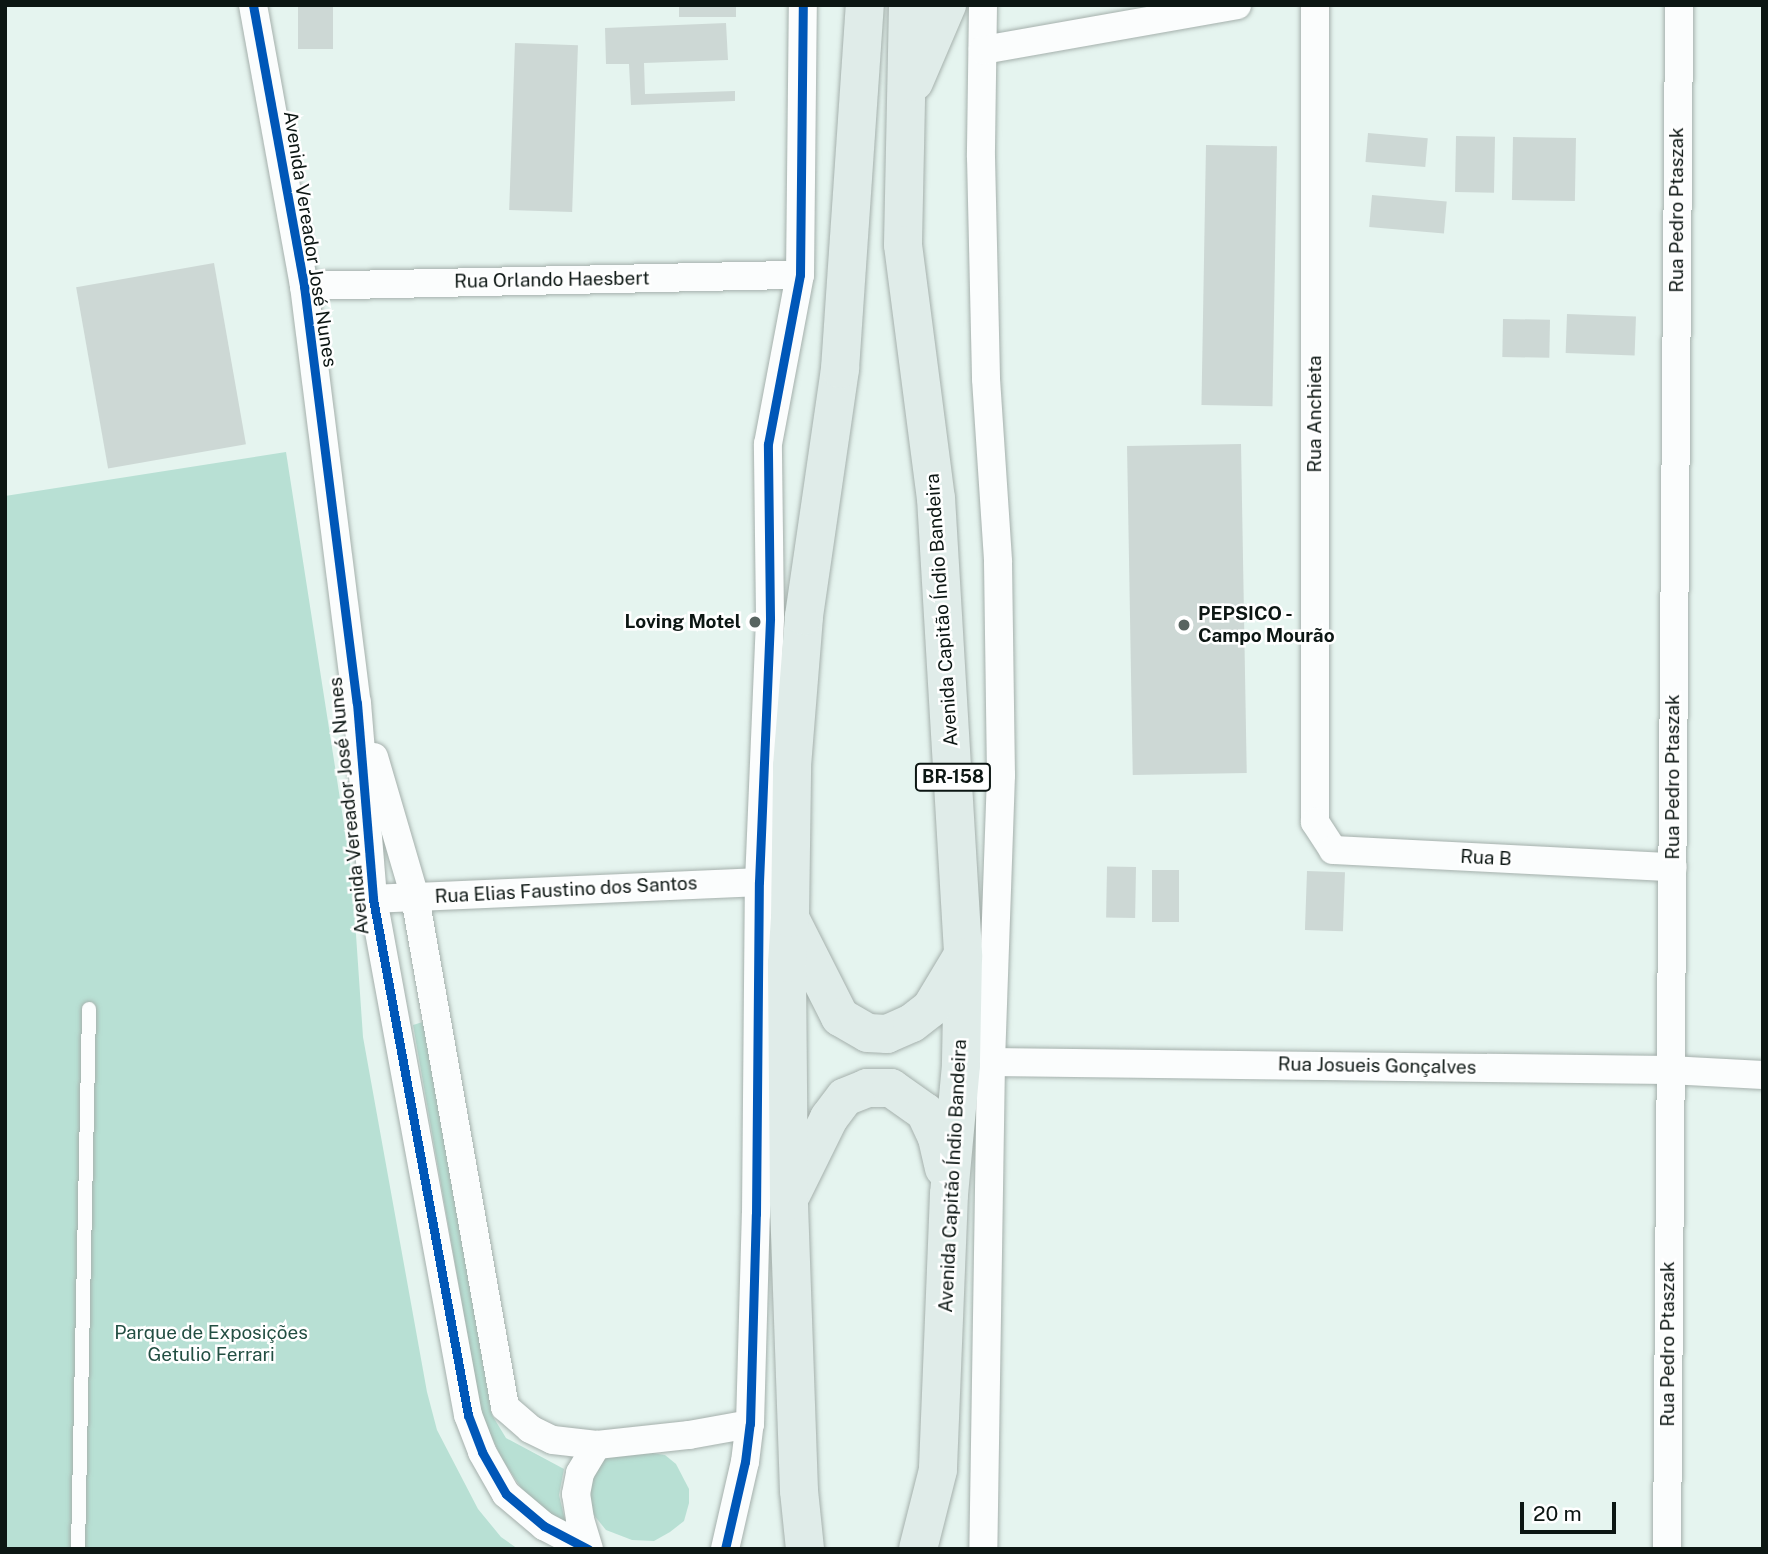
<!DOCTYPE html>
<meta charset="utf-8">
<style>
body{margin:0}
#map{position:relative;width:1768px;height:1554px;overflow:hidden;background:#e5f4ef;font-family:"Public Sans",sans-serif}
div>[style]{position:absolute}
.green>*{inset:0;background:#b8e0d4}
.building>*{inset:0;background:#cdd8d5;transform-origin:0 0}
.roads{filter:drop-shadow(0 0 2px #a5b0ac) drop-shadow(0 0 2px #a5b0ac)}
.service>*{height:14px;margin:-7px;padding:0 7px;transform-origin:7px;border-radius:7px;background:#fbfdfd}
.minor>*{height:28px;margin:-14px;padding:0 14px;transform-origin:14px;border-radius:14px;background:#fbfdfd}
.primary>*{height:38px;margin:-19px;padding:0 19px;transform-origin:19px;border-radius:19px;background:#e0ece9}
.cycleway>*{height:9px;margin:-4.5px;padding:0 4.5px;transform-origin:4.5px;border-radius:4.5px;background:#0057b8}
.dots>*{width:19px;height:19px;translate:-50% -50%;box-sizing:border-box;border:4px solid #fff;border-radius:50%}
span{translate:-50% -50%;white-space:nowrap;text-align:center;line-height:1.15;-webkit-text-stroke:5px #fff;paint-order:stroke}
.shield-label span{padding:2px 5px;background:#fff;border:2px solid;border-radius:5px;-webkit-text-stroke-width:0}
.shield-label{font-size:18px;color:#0c1613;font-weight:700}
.street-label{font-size:19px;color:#0c1613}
.poi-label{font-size:19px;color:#0c1613;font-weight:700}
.left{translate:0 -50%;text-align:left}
.right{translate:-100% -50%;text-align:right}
.park-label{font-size:19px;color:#234f43}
.frame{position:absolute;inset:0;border:7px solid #0c1613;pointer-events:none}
.scale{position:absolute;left:1520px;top:1502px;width:96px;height:32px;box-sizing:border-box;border:4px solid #0c1613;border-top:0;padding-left:9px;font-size:21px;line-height:24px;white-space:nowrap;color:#0c1613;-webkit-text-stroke:5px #fff;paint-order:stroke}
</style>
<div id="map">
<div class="green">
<i style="clip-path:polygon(286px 452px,352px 876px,363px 1037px,427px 1392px,437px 1430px,478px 1509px,501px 1537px,518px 1549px,5px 1549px,5px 496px)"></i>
<i style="clip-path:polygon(426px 1021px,492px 1415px,506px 1438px,564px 1469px,559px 1495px,567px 1529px,529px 1500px,502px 1459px,482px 1417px,413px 1025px)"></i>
<i style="clip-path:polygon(646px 1452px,665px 1455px,676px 1464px,689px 1489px,689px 1503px,684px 1521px,670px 1532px,654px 1541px,632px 1540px,606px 1530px,589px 1509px,590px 1476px,603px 1458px)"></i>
</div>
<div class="building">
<i style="left:298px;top:5px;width:35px;height:44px"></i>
<i style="left:679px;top:5px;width:57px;height:12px"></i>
<i style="clip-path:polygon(726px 23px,728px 60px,644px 63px,645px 94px,735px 91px,735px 101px,631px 105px,629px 64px,606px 64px,605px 28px)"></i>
<i style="left:515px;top:43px;width:63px;height:167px;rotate:2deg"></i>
<i style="left:1368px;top:133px;width:60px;height:29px;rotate:5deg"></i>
<i style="left:1456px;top:136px;width:39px;height:56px;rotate:1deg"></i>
<i style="left:1513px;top:137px;width:63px;height:63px;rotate:1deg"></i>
<i style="left:1206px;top:145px;width:71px;height:260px;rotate:1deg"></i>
<i style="left:1372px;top:195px;width:75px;height:32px;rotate:5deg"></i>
<i style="left:214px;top:263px;width:184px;height:140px;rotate:80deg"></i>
<i style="left:1567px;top:314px;width:69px;height:39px;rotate:2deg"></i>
<i style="left:1503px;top:319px;width:47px;height:38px;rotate:1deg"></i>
<i style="left:1241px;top:444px;width:329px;height:114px;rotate:89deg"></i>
<i style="left:1136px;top:867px;width:51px;height:29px;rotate:91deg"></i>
<i style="left:1152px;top:870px;width:27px;height:52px"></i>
<i style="left:1307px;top:871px;width:38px;height:59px;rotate:2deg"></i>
</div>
<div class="roads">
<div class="service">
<i style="left:78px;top:1549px;width:540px;rotate:-88.83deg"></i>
</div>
<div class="minor">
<i style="left:253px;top:5px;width:286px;rotate:79.7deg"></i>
<i style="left:304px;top:286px;width:420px;rotate:82.8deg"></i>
<i style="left:357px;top:703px;width:197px;rotate:85.3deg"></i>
<i style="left:373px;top:899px;width:525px;rotate:79.57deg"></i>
<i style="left:468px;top:1415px;width:40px;rotate:69deg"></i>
<i style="left:482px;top:1452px;width:48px;rotate:60.3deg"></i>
<i style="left:506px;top:1494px;width:50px;rotate:40.1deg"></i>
<i style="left:544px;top:1526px;width:50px;rotate:27.6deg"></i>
<i style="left:983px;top:5px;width:152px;rotate:90.8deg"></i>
<i style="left:981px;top:157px;width:222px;rotate:88.7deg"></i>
<i style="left:986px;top:379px;width:183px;rotate:86.2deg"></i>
<i style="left:998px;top:562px;width:213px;rotate:89.2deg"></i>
<i style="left:1001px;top:775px;width:287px;rotate:92deg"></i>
<i style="left:991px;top:1062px;width:487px;rotate:90.9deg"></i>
<i style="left:1315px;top:5px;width:817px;rotate:90deg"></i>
<i style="left:1315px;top:822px;width:33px;rotate:57deg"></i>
<i style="left:1333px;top:850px;width:340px;rotate:2.9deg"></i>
<i style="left:983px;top:50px;width:258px;rotate:-10deg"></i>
<i style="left:304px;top:286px;width:496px;rotate:-1.3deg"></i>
<i style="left:374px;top:757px;width:146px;rotate:73.7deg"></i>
<i style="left:415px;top:897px;width:518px;rotate:79.99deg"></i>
<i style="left:505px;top:1407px;width:33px;rotate:41deg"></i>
<i style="left:530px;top:1429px;width:25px;rotate:26deg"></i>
<i style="left:553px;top:1440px;width:44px;rotate:6.5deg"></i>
<i style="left:597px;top:1445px;width:93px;rotate:-6.2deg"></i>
<i style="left:689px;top:1435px;width:62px;rotate:-10.2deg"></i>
<i style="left:373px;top:899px;width:386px;rotate:-2.5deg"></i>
<i style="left:991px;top:1062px;width:678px;rotate:0.68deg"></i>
<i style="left:1669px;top:1070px;width:94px;rotate:3deg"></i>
<i style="left:589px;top:1549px;width:31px;rotate:-107deg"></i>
<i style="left:580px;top:1519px;width:25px;rotate:-99deg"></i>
<i style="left:576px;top:1494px;width:21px;rotate:-79deg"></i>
<i style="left:580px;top:1473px;width:33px;rotate:-59deg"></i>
<i style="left:725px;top:1549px;width:89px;rotate:-77.1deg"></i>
<i style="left:745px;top:1462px;width:38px;rotate:-83deg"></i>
<i style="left:750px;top:1424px;width:210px;rotate:-88.4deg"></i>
<i style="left:756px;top:1214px;width:332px;rotate:-89.5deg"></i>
<i style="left:759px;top:882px;width:264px;rotate:-87.6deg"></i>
<i style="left:770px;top:618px;width:174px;rotate:-90.7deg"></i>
<i style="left:768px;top:444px;width:172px;rotate:-79.3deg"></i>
<i style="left:800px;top:275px;width:270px;rotate:-89.4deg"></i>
<i style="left:1667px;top:1549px;width:1544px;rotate:-89.55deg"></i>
</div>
<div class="primary">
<i style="left:908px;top:5px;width:240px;rotate:91.2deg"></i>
<i style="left:903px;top:245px;width:255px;rotate:82.6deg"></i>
<i style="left:936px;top:498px;width:460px;rotate:86.6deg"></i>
<i style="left:963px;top:957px;width:108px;rotate:91.1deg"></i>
<i style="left:961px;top:1065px;width:130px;rotate:95.3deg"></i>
<i style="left:949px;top:1194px;width:276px;rotate:92.3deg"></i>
<i style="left:938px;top:1470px;width:81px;rotate:104.2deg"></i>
<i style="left:914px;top:82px;width:84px;rotate:-66.8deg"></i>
<i style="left:790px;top:918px;width:111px;rotate:63.2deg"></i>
<i style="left:840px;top:1017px;width:32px;rotate:30deg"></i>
<i style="left:868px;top:1033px;width:19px;rotate:3deg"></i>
<i style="left:887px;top:1034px;width:27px;rotate:-24deg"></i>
<i style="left:912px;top:1023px;width:24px;rotate:-38deg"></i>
<i style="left:931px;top:1008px;width:58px;rotate:-59deg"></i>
<i style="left:792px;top:1193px;width:84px;rotate:-63.7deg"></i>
<i style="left:829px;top:1118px;width:26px;rotate:-53deg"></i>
<i style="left:845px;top:1097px;width:24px;rotate:-22deg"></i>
<i style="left:867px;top:1088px;width:24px"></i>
<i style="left:891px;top:1088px;width:42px;rotate:35.2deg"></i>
<i style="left:925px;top:1112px;width:29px;rotate:65deg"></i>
<i style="left:937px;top:1138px;width:31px;rotate:77deg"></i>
<i style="left:805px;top:1549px;width:58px;rotate:-95.9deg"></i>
<i style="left:799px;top:1491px;width:291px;rotate:-92deg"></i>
<i style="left:789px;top:1200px;width:237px;rotate:-90.5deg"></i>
<i style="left:787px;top:963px;width:45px;rotate:-86.2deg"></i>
<i style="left:790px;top:918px;width:152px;rotate:-89.2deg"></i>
<i style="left:792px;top:766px;width:150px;rotate:-85.4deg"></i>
<i style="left:804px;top:616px;width:250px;rotate:-81.7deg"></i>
<i style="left:840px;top:369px;width:365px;rotate:-86.1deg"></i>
</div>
</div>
<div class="cycleway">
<i style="left:253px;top:5px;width:286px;rotate:79.7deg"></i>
<i style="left:304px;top:286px;width:420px;rotate:82.8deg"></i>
<i style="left:357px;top:703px;width:197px;rotate:85.3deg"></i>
<i style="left:373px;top:899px;width:525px;rotate:79.57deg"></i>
<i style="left:468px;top:1415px;width:40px;rotate:69deg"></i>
<i style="left:482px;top:1452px;width:48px;rotate:60.3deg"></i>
<i style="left:506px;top:1494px;width:50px;rotate:40.1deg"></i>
<i style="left:544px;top:1526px;width:50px;rotate:27.6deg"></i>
<i style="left:725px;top:1549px;width:89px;rotate:-77.1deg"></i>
<i style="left:745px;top:1462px;width:38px;rotate:-83deg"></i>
<i style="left:750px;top:1424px;width:210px;rotate:-88.4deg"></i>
<i style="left:756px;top:1214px;width:332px;rotate:-89.5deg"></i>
<i style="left:759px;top:882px;width:264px;rotate:-87.6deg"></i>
<i style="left:770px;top:618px;width:174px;rotate:-90.7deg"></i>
<i style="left:768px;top:444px;width:172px;rotate:-79.3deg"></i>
<i style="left:800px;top:275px;width:270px;rotate:-89.4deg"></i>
</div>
<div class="dots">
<i style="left:755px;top:622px;background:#586460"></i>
<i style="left:1184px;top:625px;background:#586460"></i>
</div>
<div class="shield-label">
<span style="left:953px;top:777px">BR-158</span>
</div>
<div class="street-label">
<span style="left:1677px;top:210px;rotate:-90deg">Rua Pedro Ptaszak</span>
<span style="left:310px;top:239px;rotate:81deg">Avenida Vereador José Nunes</span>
<span style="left:552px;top:280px;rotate:-1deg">Rua Orlando Haesbert</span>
<span style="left:1315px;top:414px;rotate:-90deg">Rua Anchieta</span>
<span style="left:942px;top:610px;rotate:-94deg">Avenida Capitão Índio Bandeira</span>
<span style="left:1673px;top:777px;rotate:-90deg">Rua Pedro Ptaszak</span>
<span style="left:349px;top:806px;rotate:-96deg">Avenida Vereador José Nunes</span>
<span style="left:1486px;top:858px;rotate:3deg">Rua B</span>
<span style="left:566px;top:890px;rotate:-3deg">Rua Elias Faustino dos Santos</span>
<span style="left:1377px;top:1066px;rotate:1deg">Rua Josueis Gonçalves</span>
<span style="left:953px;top:1176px;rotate:-87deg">Avenida Capitão Índio Bandeira</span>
<span style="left:1668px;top:1344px;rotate:-90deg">Rua Pedro Ptaszak</span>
</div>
<div class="poi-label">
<span class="left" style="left:1198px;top:625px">PEPSICO -<br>Campo Mourão</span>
<span class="right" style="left:741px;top:622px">Loving Motel</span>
</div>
<div class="park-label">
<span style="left:211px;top:1344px">Parque de Exposições<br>Getulio Ferrari</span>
</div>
<div class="frame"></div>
<div class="scale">20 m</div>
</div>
